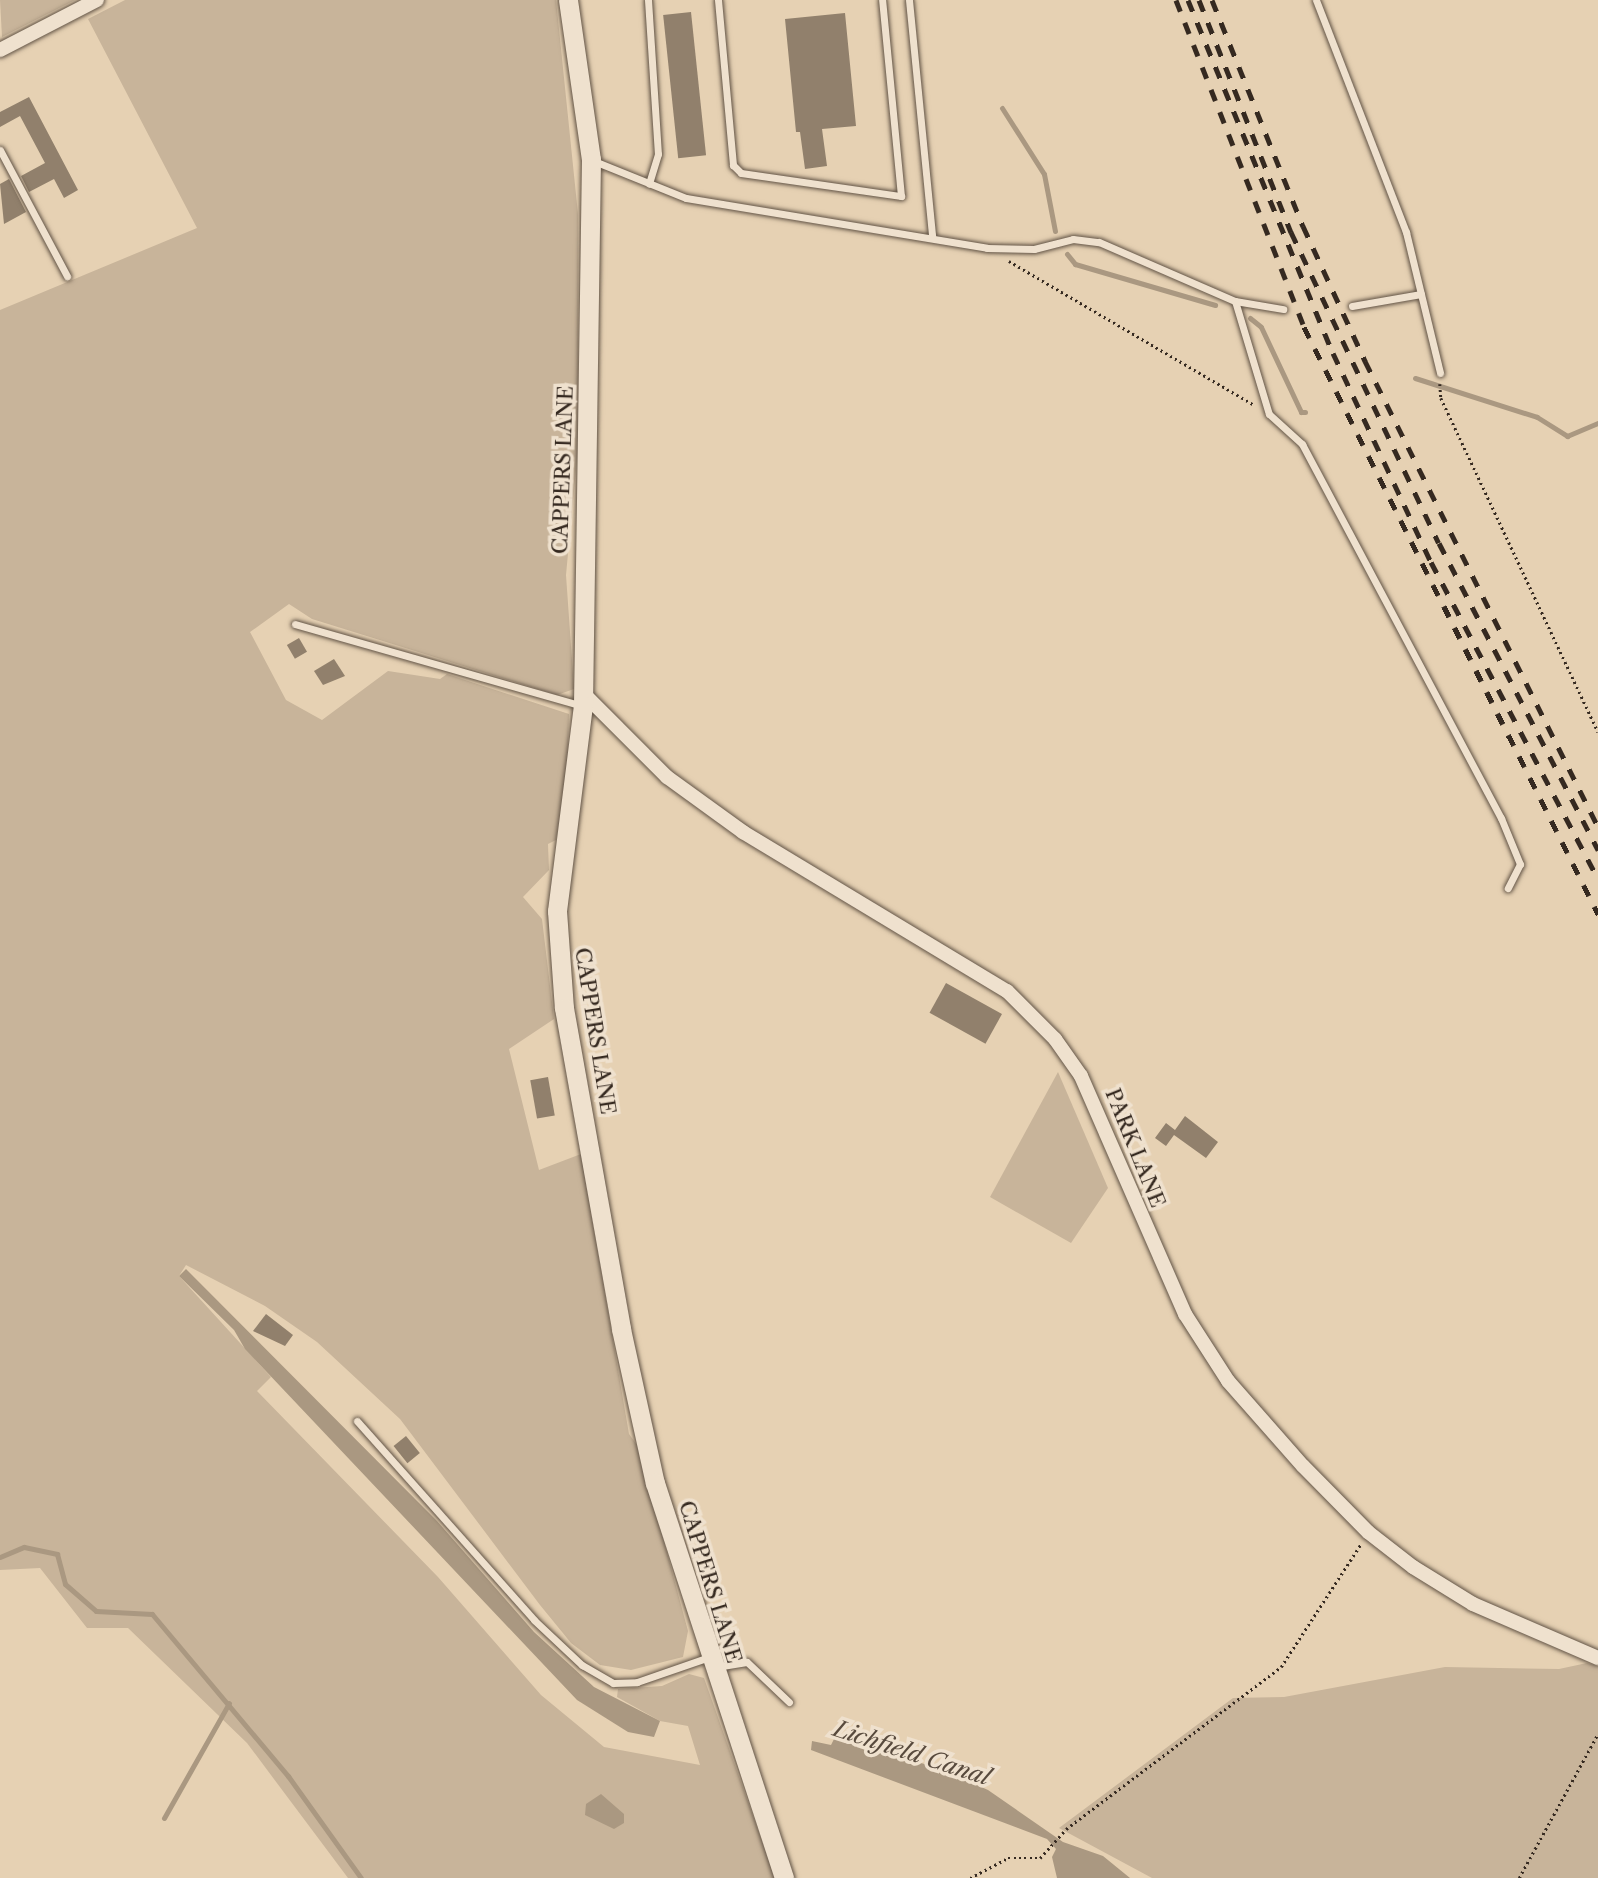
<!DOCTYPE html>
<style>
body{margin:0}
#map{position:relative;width:1598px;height:1878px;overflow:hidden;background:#e6d1b3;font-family:"Libre Caslon Text",serif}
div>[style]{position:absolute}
.green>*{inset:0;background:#c8b49a}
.water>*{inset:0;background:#aa9881}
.stream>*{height:5px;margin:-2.5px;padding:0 2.5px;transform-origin:2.5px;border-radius:2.5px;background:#aa9881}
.building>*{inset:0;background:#91806c;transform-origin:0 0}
.path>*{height:2.5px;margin-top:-1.25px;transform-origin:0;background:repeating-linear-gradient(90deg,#352920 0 2px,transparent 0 5.5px)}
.roads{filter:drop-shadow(0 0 2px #615345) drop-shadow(0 0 2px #615345)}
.lane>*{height:7px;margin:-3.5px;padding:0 3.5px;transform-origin:3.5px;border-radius:3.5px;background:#efe1ce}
.street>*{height:14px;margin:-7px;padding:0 7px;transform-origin:7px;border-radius:7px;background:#efe1ce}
.secondary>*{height:19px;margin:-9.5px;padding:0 9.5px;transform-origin:9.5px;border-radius:9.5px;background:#efe1ce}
.rail>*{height:5px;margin-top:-2.5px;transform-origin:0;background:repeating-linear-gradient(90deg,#352920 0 12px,transparent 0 24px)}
span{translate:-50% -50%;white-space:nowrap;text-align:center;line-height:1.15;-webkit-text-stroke:7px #efe1ce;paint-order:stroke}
.street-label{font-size:21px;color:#352920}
.water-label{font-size:23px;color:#584a3d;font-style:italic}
</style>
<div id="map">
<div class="green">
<i style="clip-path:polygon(0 0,75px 0,2px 37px)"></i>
<i style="clip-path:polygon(125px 0,556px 0,578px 214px,578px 448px,566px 575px,574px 689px,557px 695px,312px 619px,289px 604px,250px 632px,286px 700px,322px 720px,388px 671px,440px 679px,447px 674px,569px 714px,567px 780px,556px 840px,548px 844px,549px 870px,523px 897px,542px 919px,554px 1019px,509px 1049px,539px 1170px,581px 1154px,629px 1434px,639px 1448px,688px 1631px,683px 1657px,631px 1670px,600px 1665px,571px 1643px,540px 1605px,400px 1419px,317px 1342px,265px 1306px,186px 1265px,179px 1276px,271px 1377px,257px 1391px,438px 1577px,541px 1695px,604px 1747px,700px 1765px,688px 1726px,660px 1721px,617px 1697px,618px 1689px,662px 1686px,689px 1674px,704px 1678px,775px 1878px,348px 1878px,247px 1743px,128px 1628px,87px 1628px,40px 1568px,0 1570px,0 310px,197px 228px,88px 19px)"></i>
<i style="clip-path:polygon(1058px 1072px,1108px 1188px,1071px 1243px,990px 1197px)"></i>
<i style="clip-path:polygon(1587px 1663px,1598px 1666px,1598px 1878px,1152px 1878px,1059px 1828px,1233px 1698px,1284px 1697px,1445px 1667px,1559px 1669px)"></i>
</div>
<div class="water">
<i style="clip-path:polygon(186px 1269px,437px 1521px,534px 1632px,594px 1687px,660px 1721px,654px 1737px,628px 1732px,577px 1700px,245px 1349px,234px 1330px,179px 1276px)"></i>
<i style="clip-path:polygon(834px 1739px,939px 1768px,988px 1790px,1063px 1842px,1103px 1856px,1130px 1878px,1057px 1878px,1052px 1857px,1056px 1849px,1047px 1839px,811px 1750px,812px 1741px,831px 1745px)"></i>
<i style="clip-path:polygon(601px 1794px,624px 1814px,624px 1823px,614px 1829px,585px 1815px,586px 1804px)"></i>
</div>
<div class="stream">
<i style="left:1002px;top:108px;width:78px;rotate:57.5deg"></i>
<i style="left:1044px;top:174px;width:58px;rotate:79.1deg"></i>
<i style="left:1067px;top:254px;width:13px;rotate:51deg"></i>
<i style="left:1075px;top:264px;width:146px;rotate:16.3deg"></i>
<i style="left:1250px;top:318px;width:14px;rotate:39deg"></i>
<i style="left:1261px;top:327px;width:94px;rotate:64.8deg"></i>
<i style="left:1301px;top:412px;width:4px"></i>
<i style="left:1415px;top:378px;width:128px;rotate:17.7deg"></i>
<i style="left:1537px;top:417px;width:36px;rotate:32deg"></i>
<i style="left:1567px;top:436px;width:34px;rotate:-23deg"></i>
<i style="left:0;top:1557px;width:26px;rotate:-23deg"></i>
<i style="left:24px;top:1547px;width:34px;rotate:12deg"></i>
<i style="left:57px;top:1554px;width:31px;rotate:75deg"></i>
<i style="left:65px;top:1584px;width:41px;rotate:41.1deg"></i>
<i style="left:96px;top:1611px;width:56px;rotate:3.1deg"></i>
<i style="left:152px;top:1614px;width:212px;rotate:50deg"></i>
<i style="left:288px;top:1776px;width:125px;rotate:54.4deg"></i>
<i style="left:164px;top:1818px;width:132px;rotate:-60.5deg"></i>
</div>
<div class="building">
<i style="left:691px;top:12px;width:144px;height:28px;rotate:84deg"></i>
<i style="clip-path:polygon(845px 13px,856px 126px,822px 129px,827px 166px,805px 169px,800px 132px,796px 132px,785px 19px)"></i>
<i style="clip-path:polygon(29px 97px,78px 190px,64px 198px,54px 179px,29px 192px,21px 176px,45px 163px,20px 116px,0 127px,0 112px)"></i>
<i style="clip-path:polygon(9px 179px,26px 212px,4px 224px,0 184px)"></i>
<i style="left:299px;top:638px;width:16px;height:14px;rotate:60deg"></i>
<i style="clip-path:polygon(334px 659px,345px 676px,323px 685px,314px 671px)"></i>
<i style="left:946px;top:983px;width:64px;height:34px;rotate:29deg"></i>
<i style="left:548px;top:1077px;width:39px;height:18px;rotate:80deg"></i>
<i style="clip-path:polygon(1185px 1116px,1218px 1142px,1206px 1158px,1174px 1135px,1166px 1146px,1155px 1138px,1166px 1123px,1175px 1130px)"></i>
<i style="clip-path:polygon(266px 1314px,293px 1335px,285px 1346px,253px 1331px)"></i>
<i style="left:406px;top:1436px;width:22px;height:16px;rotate:51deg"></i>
</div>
<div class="path">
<i style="left:1009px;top:261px;width:284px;rotate:30.4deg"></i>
<i style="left:1440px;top:384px;width:14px;rotate:86deg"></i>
<i style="left:1441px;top:398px;width:369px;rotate:64.8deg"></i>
<i style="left:970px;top:1878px;width:43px;rotate:-27.8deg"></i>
<i style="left:1008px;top:1858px;width:32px"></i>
<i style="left:1040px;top:1858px;width:39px;rotate:-48deg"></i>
<i style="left:1066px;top:1829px;width:269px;rotate:-37deg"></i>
<i style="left:1281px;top:1667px;width:147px;rotate:-57deg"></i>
<i style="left:1519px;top:1878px;width:164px;rotate:-61.3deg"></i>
</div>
<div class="roads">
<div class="lane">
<i style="left:648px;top:0;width:154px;rotate:86.3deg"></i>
<i style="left:658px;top:154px;width:31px;rotate:107deg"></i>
<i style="left:718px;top:0;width:166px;rotate:84.8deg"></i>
<i style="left:733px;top:165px;width:11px;rotate:45deg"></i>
<i style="left:741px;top:173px;width:162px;rotate:8.2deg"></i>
<i style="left:901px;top:196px;width:197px;rotate:-95.5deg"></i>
<i style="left:909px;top:0;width:237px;rotate:84.4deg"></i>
<i style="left:1316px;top:0;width:249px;rotate:68.8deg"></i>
<i style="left:1406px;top:232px;width:145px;rotate:76.4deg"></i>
<i style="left:0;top:150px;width:143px;rotate:62deg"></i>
<i style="left:594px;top:161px;width:99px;rotate:21.9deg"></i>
<i style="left:686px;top:198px;width:305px;rotate:9.4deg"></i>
<i style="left:987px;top:248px;width:47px;rotate:1.2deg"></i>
<i style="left:1034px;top:249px;width:40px;rotate:-14.4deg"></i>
<i style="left:1073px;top:239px;width:26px;rotate:7deg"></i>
<i style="left:1099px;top:242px;width:148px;rotate:23.5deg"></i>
<i style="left:1235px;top:301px;width:49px;rotate:9.5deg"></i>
<i style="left:1235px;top:301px;width:118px;rotate:73.3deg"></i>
<i style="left:1269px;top:414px;width:45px;rotate:42.3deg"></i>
<i style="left:1302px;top:444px;width:424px;rotate:62deg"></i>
<i style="left:1501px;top:818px;width:50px;rotate:67.6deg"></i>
<i style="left:1520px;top:864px;width:27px;rotate:117deg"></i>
<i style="left:1352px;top:306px;width:70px;rotate:-9.9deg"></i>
<i style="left:295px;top:624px;width:296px;rotate:15.9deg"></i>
<i style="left:357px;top:1421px;width:266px;rotate:48.3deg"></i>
<i style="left:534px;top:1620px;width:66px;rotate:43.2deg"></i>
<i style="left:582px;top:1665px;width:36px;rotate:30deg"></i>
<i style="left:613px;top:1683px;width:24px;rotate:-2deg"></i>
<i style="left:637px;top:1682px;width:76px;rotate:-19.1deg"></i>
<i style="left:716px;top:1667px;width:31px;rotate:-9deg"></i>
<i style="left:747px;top:1662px;width:58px;rotate:43.6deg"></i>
</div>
<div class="street">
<i style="left:0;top:50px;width:109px;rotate:-27.3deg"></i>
<i style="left:583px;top:693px;width:119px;rotate:45deg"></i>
<i style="left:667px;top:777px;width:94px;rotate:35.9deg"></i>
<i style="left:743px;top:832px;width:308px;rotate:31.1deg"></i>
<i style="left:1007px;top:991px;width:68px;rotate:45deg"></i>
<i style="left:1055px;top:1039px;width:45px;rotate:54.9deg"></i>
<i style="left:1081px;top:1076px;width:260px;rotate:66.4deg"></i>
<i style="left:1185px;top:1314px;width:80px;rotate:57.3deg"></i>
<i style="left:1228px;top:1381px;width:113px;rotate:48.6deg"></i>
<i style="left:1303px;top:1466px;width:93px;rotate:45.4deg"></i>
<i style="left:1368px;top:1532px;width:57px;rotate:37.9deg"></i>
<i style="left:1413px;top:1567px;width:70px;rotate:31.7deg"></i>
<i style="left:1473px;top:1604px;width:136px;rotate:23.4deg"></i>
</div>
<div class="secondary">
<i style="left:568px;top:0;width:161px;rotate:81.8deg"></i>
<i style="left:591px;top:159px;width:546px;rotate:90.84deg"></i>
<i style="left:583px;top:705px;width:208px;rotate:97.2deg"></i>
<i style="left:557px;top:911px;width:97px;rotate:85.9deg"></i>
<i style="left:564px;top:1008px;width:326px;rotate:79.9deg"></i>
<i style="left:621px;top:1329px;width:158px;rotate:77.6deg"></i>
<i style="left:655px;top:1483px;width:416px;rotate:71.9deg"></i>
</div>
</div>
<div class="rail">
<i style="left:1176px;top:0;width:351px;rotate:68.6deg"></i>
<i style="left:1304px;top:327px;width:657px;rotate:63.4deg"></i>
<i style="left:1188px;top:0;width:382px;rotate:67.7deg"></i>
<i style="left:1333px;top:353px;width:231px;rotate:64.9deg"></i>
<i style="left:1431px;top:562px;width:358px;rotate:62.2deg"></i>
<i style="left:1199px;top:0;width:250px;rotate:68.4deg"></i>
<i style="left:1291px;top:232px;width:344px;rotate:64.6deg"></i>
<i style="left:1439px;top:543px;width:346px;rotate:62.6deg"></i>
<i style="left:1212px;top:0;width:244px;rotate:68.1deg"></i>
<i style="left:1303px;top:226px;width:149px;rotate:65.3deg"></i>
<i style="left:1365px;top:361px;width:521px;rotate:63.43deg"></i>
</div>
<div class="street-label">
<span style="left:563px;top:470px;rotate:-88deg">CAPPERS LANE</span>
<span style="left:595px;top:1031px;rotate:81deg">CAPPERS LANE</span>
<span style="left:1135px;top:1148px;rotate:68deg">PARK LANE</span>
<span style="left:710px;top:1582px;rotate:73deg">CAPPERS LANE</span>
</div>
<div class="water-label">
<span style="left:912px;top:1753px;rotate:18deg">Lichfield Canal</span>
</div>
</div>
